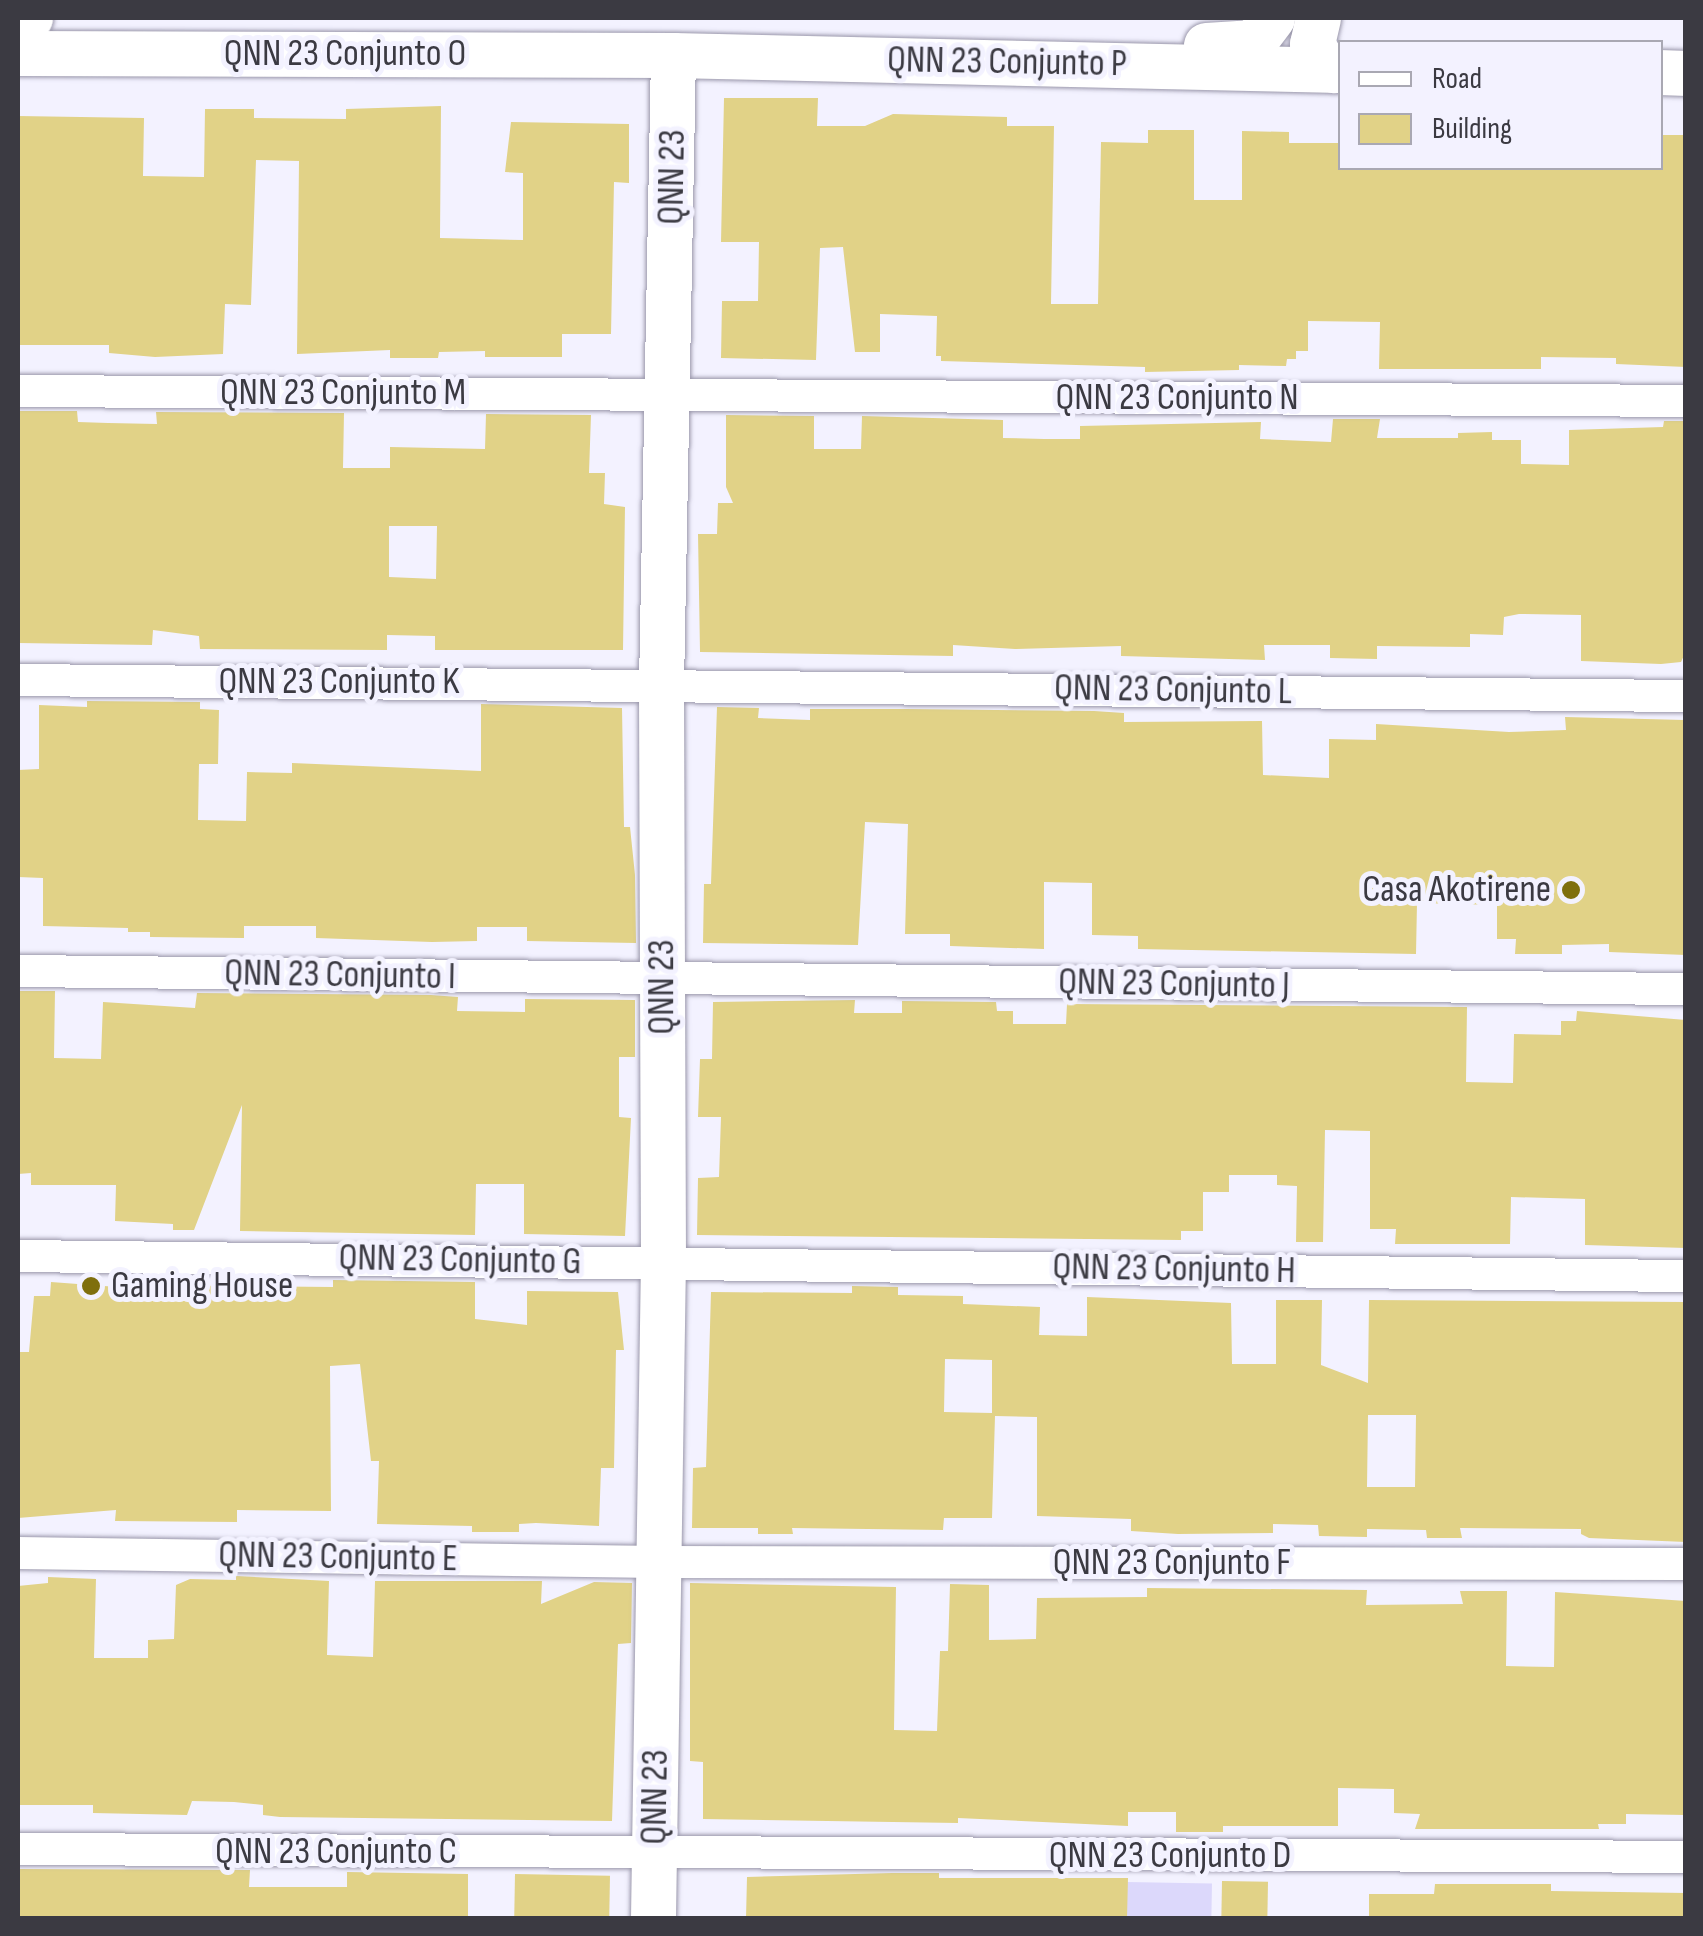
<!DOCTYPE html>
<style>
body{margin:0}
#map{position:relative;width:1703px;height:1936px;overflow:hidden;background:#f3f2ff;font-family:"Sofia Sans Condensed",sans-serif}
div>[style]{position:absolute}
.green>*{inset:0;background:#dcd8fb;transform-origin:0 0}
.building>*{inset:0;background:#e1d287;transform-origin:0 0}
.roads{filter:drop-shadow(0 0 2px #9a97ab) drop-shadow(0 0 2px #9a97ab)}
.street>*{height:32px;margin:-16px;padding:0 16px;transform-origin:16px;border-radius:16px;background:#fff}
.secondary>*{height:45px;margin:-22.5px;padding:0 22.5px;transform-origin:22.5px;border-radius:22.5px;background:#fff}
.dots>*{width:28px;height:28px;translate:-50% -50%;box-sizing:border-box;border:5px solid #f3f2ff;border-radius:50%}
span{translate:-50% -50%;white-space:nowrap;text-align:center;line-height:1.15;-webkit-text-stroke:10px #f3f2ff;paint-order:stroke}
.street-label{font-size:38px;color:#3b3a42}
.poi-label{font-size:38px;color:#3b3a42}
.right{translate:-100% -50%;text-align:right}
.left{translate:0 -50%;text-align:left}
.frame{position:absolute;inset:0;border:20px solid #3b3a42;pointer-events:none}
.legend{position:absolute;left:1338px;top:40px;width:325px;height:130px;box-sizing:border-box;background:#f3f2ff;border:2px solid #a9a8b3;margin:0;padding:12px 18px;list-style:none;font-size:30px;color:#3b3a42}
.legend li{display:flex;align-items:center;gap:20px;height:50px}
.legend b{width:50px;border:2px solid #a9a8b3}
</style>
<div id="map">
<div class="green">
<i style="left:1127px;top:1882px;width:85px;height:36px;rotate:1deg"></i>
</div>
<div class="building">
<i style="clip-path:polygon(724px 98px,818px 98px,817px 126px,865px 126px,893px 114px,1007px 117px,1007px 126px,1054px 126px,1051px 304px,1098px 304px,1101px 142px,1148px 143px,1148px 130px,1194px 130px,1194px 200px,1242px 200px,1242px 131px,1289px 132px,1289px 143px,1340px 143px,1340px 168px,1660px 168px,1660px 135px,1686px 135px,1686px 367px,1616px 364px,1616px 358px,1541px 357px,1541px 369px,1379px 369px,1380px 322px,1308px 321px,1308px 351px,1296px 351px,1296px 359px,1287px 359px,1286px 366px,1239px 365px,1239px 370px,1145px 372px,1145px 367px,941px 361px,941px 356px,936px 356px,937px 316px,880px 314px,880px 352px,855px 352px,843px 247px,820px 248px,816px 360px,721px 358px,722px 301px,758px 301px,759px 242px,721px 242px)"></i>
<i style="clip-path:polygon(441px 106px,440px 238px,523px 240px,523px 173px,505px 172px,511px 122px,629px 124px,629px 183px,614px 182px,611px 334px,562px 334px,562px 357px,485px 357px,485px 351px,439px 352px,438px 358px,390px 358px,390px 350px,297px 354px,299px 161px,256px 160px,251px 305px,225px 304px,223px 354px,155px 357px,109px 353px,109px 345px,18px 345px,18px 116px,144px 118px,143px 176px,204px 177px,205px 109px,254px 109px,254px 118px,346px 119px,346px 109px)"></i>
<i style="clip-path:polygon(evenodd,18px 411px,77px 411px,78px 422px,108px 423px,157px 424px,156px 412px,344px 413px,343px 468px,390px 468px,390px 447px,485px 449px,486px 414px,591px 415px,589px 473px,605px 473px,604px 504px,625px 507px,623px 650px,435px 650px,435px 636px,387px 635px,387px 650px,200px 649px,199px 636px,153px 630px,152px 645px,18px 643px,18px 411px,389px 526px,437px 526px,436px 579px,389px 577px,389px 526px)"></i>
<i style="clip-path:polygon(726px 415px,814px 416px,814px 449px,861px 449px,862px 416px,1003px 420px,1003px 438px,1044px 439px,1080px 439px,1080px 426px,1261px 422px,1260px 439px,1331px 442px,1333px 419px,1380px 419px,1377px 438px,1458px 438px,1458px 433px,1492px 432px,1492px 440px,1521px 440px,1521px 464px,1569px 465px,1569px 430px,1663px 427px,1664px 421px,1686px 421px,1686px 651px,1681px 662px,1661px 664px,1581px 661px,1581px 615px,1519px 614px,1504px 617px,1503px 635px,1470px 634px,1470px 647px,1377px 646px,1377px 659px,1330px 658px,1330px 645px,1264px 645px,1265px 660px,1121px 656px,1121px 646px,1015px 649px,953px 645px,953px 656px,700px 652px,698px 534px,717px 534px,718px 503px,733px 503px,726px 487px)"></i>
<i style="clip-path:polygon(87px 701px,200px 702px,200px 709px,219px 710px,218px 764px,199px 764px,198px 820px,246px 821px,247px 772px,292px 773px,292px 763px,481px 771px,481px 704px,622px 708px,624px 827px,630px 827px,635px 875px,636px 943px,527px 941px,527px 927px,477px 927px,477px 941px,432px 942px,316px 938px,316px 926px,244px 926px,244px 938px,150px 937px,150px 932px,128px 932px,128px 928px,43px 926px,43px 878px,18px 877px,18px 770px,39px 769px,39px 705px,87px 707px)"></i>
<i style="clip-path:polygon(717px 707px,759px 708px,758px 718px,810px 720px,810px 709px,906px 709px,1094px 711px,1124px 713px,1124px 722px,1262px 721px,1263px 775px,1329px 778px,1329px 739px,1376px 740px,1376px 724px,1509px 732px,1566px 730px,1565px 717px,1685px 720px,1686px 955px,1609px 952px,1609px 944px,1562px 945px,1562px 954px,1515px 954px,1516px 939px,1497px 939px,1497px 905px,1417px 903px,1416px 954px,1138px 949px,1138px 936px,1092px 935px,1092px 883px,1044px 882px,1044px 949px,950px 946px,950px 934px,905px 934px,908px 824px,865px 822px,858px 945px,703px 943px,704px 884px,711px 884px)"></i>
<i style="clip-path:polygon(18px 991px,55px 991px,54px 1058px,101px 1059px,103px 1002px,195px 1008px,197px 993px,431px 995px,458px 997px,457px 1011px,525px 1012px,525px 999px,635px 1000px,635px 1057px,619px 1057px,619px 1117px,631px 1118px,625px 1236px,524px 1234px,524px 1184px,476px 1184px,475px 1235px,240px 1231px,242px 1105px,194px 1230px,173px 1230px,173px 1224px,115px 1221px,116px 1185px,31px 1185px,31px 1173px,18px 1174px)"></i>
<i style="clip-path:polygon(855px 1000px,854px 1013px,902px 1013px,902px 1001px,996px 1002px,997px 1011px,1013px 1011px,1013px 1024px,1066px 1024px,1067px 1004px,1467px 1007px,1466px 1082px,1513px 1083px,1514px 1034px,1561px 1035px,1561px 1021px,1576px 1021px,1577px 1011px,1686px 1020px,1686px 1248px,1585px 1245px,1585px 1199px,1511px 1197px,1510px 1244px,1395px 1244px,1396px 1229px,1370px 1229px,1370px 1131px,1325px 1130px,1323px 1242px,1296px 1242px,1297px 1186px,1277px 1185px,1277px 1175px,1229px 1175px,1229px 1192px,1203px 1192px,1203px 1231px,1181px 1231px,1181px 1240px,697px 1235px,698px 1178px,719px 1177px,721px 1117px,698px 1117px,700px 1059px,712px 1059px,713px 1002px)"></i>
<i style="clip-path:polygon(333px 1280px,475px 1282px,475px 1319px,527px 1325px,527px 1291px,618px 1292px,624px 1350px,616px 1350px,614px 1468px,601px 1468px,599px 1526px,536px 1523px,519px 1524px,519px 1532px,472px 1532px,472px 1526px,377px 1524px,379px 1461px,371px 1461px,360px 1364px,330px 1366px,331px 1511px,237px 1510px,237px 1522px,115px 1521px,116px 1510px,18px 1518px,18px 1352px,29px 1352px,34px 1296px,50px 1296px,51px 1282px,144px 1289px,145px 1285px,333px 1287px)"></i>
<i style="clip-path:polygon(evenodd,852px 1286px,898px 1287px,898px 1295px,963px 1296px,963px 1304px,1040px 1307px,1039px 1335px,1087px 1336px,1087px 1297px,1231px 1303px,1232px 1364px,1276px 1364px,1276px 1300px,1322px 1300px,1321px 1365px,1368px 1383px,1369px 1300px,1686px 1302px,1686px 1542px,1589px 1538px,1581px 1534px,1581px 1529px,1460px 1528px,1462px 1538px,1427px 1538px,1426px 1530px,1367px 1529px,1367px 1537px,1319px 1536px,1318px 1525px,1273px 1524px,1273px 1533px,1178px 1534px,1131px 1531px,1131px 1519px,1037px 1516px,1037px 1417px,995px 1416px,992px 1518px,944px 1518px,943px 1530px,792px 1528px,793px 1534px,758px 1534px,758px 1528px,692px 1528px,693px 1468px,706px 1467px,711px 1292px,852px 1293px,852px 1286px,945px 1359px,992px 1360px,992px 1413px,944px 1412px,945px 1359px,852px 1286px,1368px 1415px,1416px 1415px,1415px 1487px,1367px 1487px,1368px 1415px)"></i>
<i style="clip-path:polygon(236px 1576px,329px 1581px,327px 1655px,373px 1657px,375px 1581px,542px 1581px,541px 1604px,594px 1582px,632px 1583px,631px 1643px,618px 1644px,612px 1821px,280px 1817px,263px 1815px,263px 1805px,234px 1802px,192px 1801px,187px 1815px,93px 1813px,93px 1805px,18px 1805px,18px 1586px,48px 1583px,48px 1577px,96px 1579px,94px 1658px,148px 1658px,148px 1640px,174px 1639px,176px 1585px,190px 1579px,236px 1580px)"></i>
<i style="clip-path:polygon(690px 1583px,896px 1587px,894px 1730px,937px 1731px,940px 1651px,948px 1651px,950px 1584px,989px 1585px,989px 1640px,1036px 1639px,1037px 1598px,1147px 1597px,1147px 1588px,1367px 1590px,1366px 1605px,1463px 1604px,1460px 1591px,1507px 1591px,1506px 1666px,1554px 1667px,1555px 1592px,1686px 1601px,1686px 1815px,1626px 1814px,1626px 1824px,1598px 1824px,1599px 1829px,1415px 1829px,1420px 1814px,1394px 1813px,1394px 1789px,1338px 1788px,1338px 1826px,1223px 1826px,1223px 1832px,1176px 1832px,1176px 1812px,1128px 1812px,1128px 1826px,958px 1818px,958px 1823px,703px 1819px,703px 1762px,690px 1761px)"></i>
<i style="clip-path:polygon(18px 1869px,250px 1870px,249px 1887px,347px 1887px,347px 1872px,468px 1874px,468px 1918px,18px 1918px)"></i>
<i style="clip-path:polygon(892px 1873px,939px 1873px,939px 1878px,1128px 1878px,1127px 1918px,746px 1918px,747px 1877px)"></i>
<i style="left:515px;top:1874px;width:95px;height:44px;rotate:1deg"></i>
<i style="left:1222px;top:1881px;width:46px;height:37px;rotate:1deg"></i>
<i style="clip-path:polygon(1435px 1884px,1551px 1884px,1551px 1891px,1686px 1893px,1686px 1918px,1369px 1918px,1369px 1894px,1434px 1894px)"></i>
</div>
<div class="roads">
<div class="street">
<i style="left:18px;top:391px;width:1668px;rotate:0.34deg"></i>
<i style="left:18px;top:680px;width:1668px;rotate:0.55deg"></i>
<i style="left:18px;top:971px;width:1668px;rotate:0.62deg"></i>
<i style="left:18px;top:1256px;width:1668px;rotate:0.69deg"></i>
<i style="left:18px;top:1553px;width:641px;rotate:0.8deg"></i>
<i style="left:659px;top:1562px;width:1027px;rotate:0.11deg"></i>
<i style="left:18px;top:1849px;width:1668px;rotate:0.27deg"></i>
</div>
<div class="secondary">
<i style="left:1318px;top:18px;width:27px;rotate:103deg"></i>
<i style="left:1312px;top:44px;width:23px;rotate:59deg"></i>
<i style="left:1324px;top:64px;width:12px;rotate:31deg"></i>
<i style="left:18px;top:27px;width:15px;rotate:-37deg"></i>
<i style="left:1206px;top:45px;width:48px;rotate:-3.6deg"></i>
<i style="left:1254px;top:42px;width:30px;rotate:-53deg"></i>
<i style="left:18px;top:53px;width:655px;rotate:0.17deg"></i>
<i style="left:673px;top:55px;width:667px;rotate:1.29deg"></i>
<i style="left:1660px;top:72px;width:26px;rotate:2deg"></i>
<i style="left:653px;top:1918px;width:656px;rotate:-89.13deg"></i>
<i style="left:663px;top:1262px;width:577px;rotate:-90.2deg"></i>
<i style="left:661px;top:685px;width:630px;rotate:-88.91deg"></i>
</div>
</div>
<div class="dots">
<i style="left:1571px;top:890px;background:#7f6f0d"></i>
<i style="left:91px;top:1286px;background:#7f6f0d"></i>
</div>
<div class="street-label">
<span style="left:345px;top:54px">QNN 23 Conjunto O</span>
<span style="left:1007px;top:62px;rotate:1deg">QNN 23 Conjunto P</span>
<span style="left:672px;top:177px;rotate:-89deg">QNN 23</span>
<span style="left:343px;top:393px">QNN 23 Conjunto M</span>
<span style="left:1177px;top:398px">QNN 23 Conjunto N</span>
<span style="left:339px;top:682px">QNN 23 Conjunto K</span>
<span style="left:1173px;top:690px;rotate:1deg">QNN 23 Conjunto L</span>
<span style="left:340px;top:975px;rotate:1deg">QNN 23 Conjunto I</span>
<span style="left:1174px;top:984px;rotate:1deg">QNN 23 Conjunto J</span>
<span style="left:662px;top:987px;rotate:-90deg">QNN 23</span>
<span style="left:460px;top:1260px;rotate:1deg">QNN 23 Conjunto G</span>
<span style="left:1174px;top:1269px;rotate:1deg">QNN 23 Conjunto H</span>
<span style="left:338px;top:1557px;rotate:1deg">QNN 23 Conjunto E</span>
<span style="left:1172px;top:1563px">QNN 23 Conjunto F</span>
<span style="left:655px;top:1797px;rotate:-89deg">QNN 23</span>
<span style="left:336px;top:1852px">QNN 23 Conjunto C</span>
<span style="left:1170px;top:1856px">QNN 23 Conjunto D</span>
</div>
<div class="poi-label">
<span class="right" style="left:1551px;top:890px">Casa Akotirene</span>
<span class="left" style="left:111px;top:1286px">Gaming House</span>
</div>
<div class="frame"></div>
<ul class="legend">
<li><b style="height:12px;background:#fff"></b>Road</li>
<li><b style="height:28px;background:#e1d287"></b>Building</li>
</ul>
</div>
